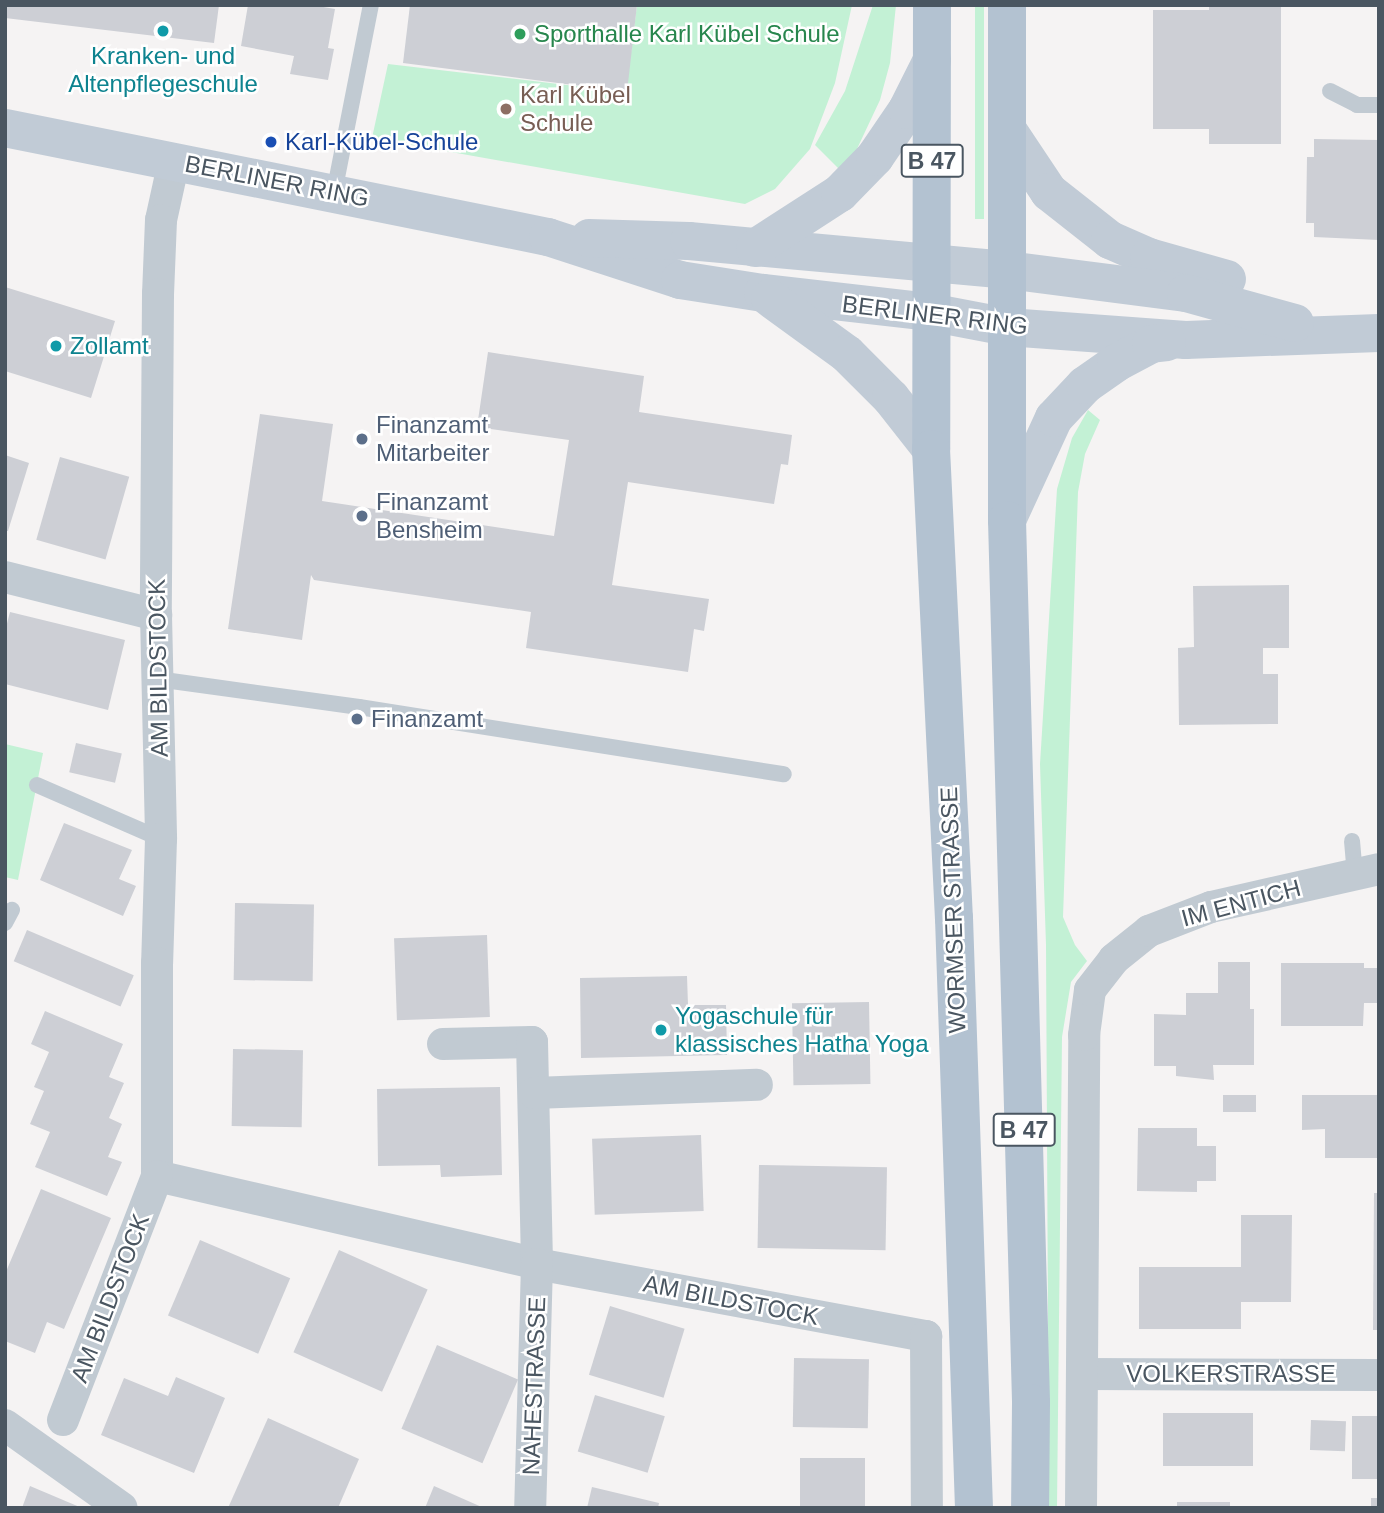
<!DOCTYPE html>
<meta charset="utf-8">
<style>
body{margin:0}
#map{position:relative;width:1384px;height:1513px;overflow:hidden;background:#f5f3f3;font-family:Helvetica,sans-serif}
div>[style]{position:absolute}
.green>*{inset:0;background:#c3f1d5;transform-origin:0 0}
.building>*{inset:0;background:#cdcfd5;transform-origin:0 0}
.lane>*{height:16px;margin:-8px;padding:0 8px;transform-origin:8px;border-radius:8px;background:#c1cad2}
.street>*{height:32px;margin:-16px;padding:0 16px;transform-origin:16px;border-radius:16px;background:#c1cad2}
.secondary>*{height:38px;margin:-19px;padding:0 19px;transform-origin:19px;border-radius:19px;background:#c1cbd6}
.primary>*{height:38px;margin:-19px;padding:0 19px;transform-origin:19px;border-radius:19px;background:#b3c2d1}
.dots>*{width:19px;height:19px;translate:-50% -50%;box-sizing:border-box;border:4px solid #fff;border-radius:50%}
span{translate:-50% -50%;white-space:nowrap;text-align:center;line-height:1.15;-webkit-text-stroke:5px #fff;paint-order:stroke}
.shield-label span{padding:2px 5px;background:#fff;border:2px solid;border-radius:5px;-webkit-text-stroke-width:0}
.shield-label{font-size:23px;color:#4a5661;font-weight:700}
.leisure-label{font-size:24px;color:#27864d}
.left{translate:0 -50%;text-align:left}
.culture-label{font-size:24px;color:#0d838f}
.education-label{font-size:24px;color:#785e54}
.transit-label{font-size:24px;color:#164399}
.street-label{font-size:24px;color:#4a5661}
.service-label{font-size:24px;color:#4e5e75}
.frame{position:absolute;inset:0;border:7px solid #4a5661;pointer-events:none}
</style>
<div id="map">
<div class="green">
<i style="clip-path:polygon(637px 5px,852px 5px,835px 83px,810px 149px,775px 189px,745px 204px,372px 138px,388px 64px,626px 92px)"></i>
<i style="clip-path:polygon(873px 5px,896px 5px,890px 63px,880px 100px,856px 151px,840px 170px,815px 145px,845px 91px)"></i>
<i style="left:975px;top:5px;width:9px;height:214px"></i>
<i style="clip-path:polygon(1088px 410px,1100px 420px,1085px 454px,1078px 492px,1063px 917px,1075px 945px,1087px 961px,1071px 982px,1062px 1037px,1057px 1508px,1049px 1508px,1046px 945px,1040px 764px,1057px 489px,1072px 438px)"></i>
<i style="clip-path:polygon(5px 744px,43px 753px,18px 880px,5px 877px)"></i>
</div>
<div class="building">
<i style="clip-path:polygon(5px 5px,219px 5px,214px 43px,5px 18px)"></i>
<i style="clip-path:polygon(248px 5px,312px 5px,335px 9px,328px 48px,334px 49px,328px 80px,290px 74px,294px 56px,241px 46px)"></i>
<i style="clip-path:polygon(410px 5px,637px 5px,627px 92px,403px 63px)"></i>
<i style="clip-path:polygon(1209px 5px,1281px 5px,1281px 144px,1209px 144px,1209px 129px,1153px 129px,1153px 10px,1209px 10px)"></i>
<i style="clip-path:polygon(1314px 139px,1379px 140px,1379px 240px,1314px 237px,1314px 223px,1306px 223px,1307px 157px,1314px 157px)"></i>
<i style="clip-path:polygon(5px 287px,115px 321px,91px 398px,5px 371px)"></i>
<i style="clip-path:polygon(488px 352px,644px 376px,639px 412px,792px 435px,788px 465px,781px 464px,774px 504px,628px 482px,612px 585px,709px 599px,704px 631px,694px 629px,688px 672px,526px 648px,531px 612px,314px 580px,311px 575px,302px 640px,228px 629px,260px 414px,333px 424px,322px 501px,554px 536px,569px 440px,477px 427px)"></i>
<i style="clip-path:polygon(5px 455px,29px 463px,8px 531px,5px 531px)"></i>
<i style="left:60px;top:457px;width:72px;height:86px;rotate:16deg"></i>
<i style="clip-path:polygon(1289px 585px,1289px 648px,1263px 648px,1263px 674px,1278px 674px,1278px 724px,1179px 725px,1178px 648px,1194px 647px,1193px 586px)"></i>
<i style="clip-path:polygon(10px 612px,125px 640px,108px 710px,5px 684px,5px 631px)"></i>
<i style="left:76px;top:743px;width:47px;height:30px;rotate:13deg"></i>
<i style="clip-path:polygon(64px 823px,132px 850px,119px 879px,136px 886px,123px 916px,40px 880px)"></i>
<i style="left:235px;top:903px;width:79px;height:77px;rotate:1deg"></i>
<i style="left:27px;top:930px;width:116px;height:34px;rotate:23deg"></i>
<i style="left:487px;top:935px;width:82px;height:93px;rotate:88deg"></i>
<i style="clip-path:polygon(1218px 962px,1250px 962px,1250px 1009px,1254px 1009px,1254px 1065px,1213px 1065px,1214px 1080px,1176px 1076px,1176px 1066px,1154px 1066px,1154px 1014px,1186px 1015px,1186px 993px,1218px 993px)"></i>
<i style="clip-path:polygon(1281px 963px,1364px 963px,1364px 968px,1379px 968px,1379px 1003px,1364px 1003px,1363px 1026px,1281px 1026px)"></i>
<i style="clip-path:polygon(687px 976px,688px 1005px,726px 1005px,727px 1055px,581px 1058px,580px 978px)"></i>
<i style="left:869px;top:1002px;width:82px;height:77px;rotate:89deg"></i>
<i style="clip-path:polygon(45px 1011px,123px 1044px,109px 1077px,124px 1083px,109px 1118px,122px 1124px,108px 1157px,122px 1162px,107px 1196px,35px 1167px,50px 1132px,30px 1124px,44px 1091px,34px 1087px,49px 1052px,31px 1044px)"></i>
<i style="left:233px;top:1049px;width:70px;height:77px;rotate:1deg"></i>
<i style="clip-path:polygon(500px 1087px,502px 1175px,441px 1177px,440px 1165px,378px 1166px,377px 1089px)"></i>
<i style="left:1223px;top:1095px;width:33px;height:17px"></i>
<i style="clip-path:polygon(1302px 1095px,1379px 1095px,1379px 1158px,1325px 1158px,1325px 1129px,1302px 1130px)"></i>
<i style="clip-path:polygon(1138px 1128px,1197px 1128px,1197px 1146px,1216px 1146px,1216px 1181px,1197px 1181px,1197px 1192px,1137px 1191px)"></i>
<i style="left:701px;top:1135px;width:76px;height:109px;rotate:88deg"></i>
<i style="left:759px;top:1165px;width:128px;height:83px;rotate:1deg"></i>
<i style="clip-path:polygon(41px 1189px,111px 1218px,64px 1329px,47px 1322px,35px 1353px,5px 1341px,5px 1274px)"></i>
<i style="clip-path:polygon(1374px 1193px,1379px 1193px,1379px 1330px,1373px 1330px)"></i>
<i style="clip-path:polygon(1241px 1215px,1292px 1215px,1291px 1302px,1241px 1302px,1241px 1329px,1139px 1329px,1139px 1267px,1241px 1267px)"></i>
<i style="left:200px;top:1240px;width:98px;height:82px;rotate:23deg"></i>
<i style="left:339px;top:1250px;width:97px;height:112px;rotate:24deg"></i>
<i style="left:610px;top:1306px;width:78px;height:72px;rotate:17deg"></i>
<i style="left:437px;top:1345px;width:88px;height:91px;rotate:23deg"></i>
<i style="left:794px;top:1358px;width:75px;height:69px;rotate:1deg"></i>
<i style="clip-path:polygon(176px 1377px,225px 1398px,194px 1473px,101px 1435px,124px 1378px,168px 1396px)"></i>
<i style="left:595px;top:1395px;width:73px;height:59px;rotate:17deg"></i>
<i style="left:1163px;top:1413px;width:90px;height:53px"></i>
<i style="left:1352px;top:1416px;width:27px;height:63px"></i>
<i style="clip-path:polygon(268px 1418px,359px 1459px,338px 1508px,228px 1508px)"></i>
<i style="left:1311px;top:1420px;width:35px;height:30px;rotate:2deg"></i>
<i style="left:800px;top:1458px;width:65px;height:50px"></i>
<i style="clip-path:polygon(30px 1486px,82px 1508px,22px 1508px)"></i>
<i style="clip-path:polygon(434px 1486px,484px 1508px,425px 1508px)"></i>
<i style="clip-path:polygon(592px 1487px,659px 1503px,658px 1508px,587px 1508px)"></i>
<i style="left:1371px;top:1498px;width:8px;height:10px"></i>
<i style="left:1177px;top:1502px;width:53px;height:6px"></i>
</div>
<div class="lane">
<i style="left:1330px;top:91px;width:30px;rotate:27deg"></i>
<i style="left:1357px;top:105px;width:22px"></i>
<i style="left:334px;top:193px;width:192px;rotate:-78.9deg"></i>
<i style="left:157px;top:679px;width:204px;rotate:7.9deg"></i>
<i style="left:359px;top:707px;width:430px;rotate:9deg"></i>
<i style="left:37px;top:785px;width:135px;rotate:23.5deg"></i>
<i style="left:1352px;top:841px;width:33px;rotate:85deg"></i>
<i style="left:5px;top:923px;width:15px;rotate:-62deg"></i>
</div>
<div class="street">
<i style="left:174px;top:161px;width:60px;rotate:102.4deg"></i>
<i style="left:161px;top:220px;width:74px;rotate:92.3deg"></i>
<i style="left:158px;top:294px;width:321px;rotate:90.4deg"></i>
<i style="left:156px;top:615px;width:224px;rotate:88.7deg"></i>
<i style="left:161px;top:839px;width:124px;rotate:91.8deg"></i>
<i style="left:157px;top:963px;width:213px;rotate:90deg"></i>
<i style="left:157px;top:1176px;width:390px;rotate:13deg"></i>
<i style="left:537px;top:1264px;width:396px;rotate:10.5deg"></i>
<i style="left:926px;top:1336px;width:172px;rotate:89.7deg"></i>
<i style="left:5px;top:577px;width:156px;rotate:14.1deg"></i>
<i style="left:443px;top:1044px;width:89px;rotate:-1.3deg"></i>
<i style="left:532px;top:1042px;width:222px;rotate:88.7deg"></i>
<i style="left:537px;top:1264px;width:244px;rotate:91.6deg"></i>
<i style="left:534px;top:1093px;width:223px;rotate:-2.1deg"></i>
<i style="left:1082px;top:1374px;width:297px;rotate:0.2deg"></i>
<i style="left:63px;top:1420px;width:261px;rotate:-68.9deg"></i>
<i style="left:5px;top:1425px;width:143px;rotate:35.4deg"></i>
<i style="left:1081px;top:1508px;width:473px;rotate:-89.6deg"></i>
<i style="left:1084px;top:1035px;width:45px;rotate:-82.4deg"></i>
<i style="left:1090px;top:990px;width:39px;rotate:-52deg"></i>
<i style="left:1114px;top:959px;width:45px;rotate:-38.7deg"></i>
<i style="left:1149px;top:931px;width:66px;rotate:-21.2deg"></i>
<i style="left:1211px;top:907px;width:172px;rotate:-12.7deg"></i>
</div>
<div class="secondary">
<i style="left:5px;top:128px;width:554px;rotate:11.35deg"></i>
<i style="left:548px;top:237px;width:139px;rotate:18deg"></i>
<i style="left:680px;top:280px;width:84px;rotate:8.9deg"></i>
<i style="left:763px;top:293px;width:167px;rotate:6.5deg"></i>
<i style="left:929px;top:312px;width:80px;rotate:10.8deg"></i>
<i style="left:1008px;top:327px;width:178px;rotate:4.2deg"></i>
<i style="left:1186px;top:340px;width:193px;rotate:-2.1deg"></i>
<i style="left:1007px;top:129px;width:76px;rotate:56.3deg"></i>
<i style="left:1049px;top:192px;width:78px;rotate:38.2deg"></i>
<i style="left:1110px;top:240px;width:43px;rotate:23.6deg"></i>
<i style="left:1149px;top:257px;width:81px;rotate:15.8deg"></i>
<i style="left:589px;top:238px;width:100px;rotate:1.7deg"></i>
<i style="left:689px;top:241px;width:319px;rotate:5.2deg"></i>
<i style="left:1007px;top:270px;width:180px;rotate:7.3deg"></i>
<i style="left:1186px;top:293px;width:113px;rotate:15.4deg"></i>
<i style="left:755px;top:248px;width:101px;rotate:-32.9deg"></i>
<i style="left:840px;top:193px;width:50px;rotate:-45.8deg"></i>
<i style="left:875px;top:157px;width:57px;rotate:-55.8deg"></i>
<i style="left:907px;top:110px;width:56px;rotate:-63.4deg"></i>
<i style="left:770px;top:298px;width:95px;rotate:36deg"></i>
<i style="left:847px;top:354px;width:62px;rotate:45deg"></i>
<i style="left:891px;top:398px;width:65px;rotate:51.9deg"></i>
<i style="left:1007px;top:520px;width:112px;rotate:-65.3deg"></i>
<i style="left:1054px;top:418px;width:45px;rotate:-46.8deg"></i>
<i style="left:1085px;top:385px;width:38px;rotate:-35deg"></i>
<i style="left:1116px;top:363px;width:40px;rotate:-28deg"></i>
<i style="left:1151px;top:344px;width:16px;rotate:-7deg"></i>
</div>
<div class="primary">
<i style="left:932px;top:5px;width:444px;rotate:90.1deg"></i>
<i style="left:931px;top:449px;width:470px;rotate:87.2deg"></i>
<i style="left:954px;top:918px;width:590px;rotate:88.06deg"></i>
<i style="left:1007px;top:5px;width:515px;rotate:90deg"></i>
<i style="left:1007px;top:520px;width:883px;rotate:88.44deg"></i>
<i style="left:1031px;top:1403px;width:105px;rotate:90.5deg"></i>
</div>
<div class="dots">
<i style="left:163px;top:31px;background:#0f9aa8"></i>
<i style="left:520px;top:34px;background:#2e9e5b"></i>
<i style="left:506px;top:109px;background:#8d6e63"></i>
<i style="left:271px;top:142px;background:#1a4fb4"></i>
<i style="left:56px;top:346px;background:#0f9aa8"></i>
<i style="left:362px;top:439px;background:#5c6f8a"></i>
<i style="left:362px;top:516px;background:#5c6f8a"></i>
<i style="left:357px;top:719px;background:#5c6f8a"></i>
<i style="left:661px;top:1030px;background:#0f9aa8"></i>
</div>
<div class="shield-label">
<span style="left:932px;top:161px">B 47</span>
<span style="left:1024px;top:1130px">B 47</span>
</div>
<div class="leisure-label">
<span class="left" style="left:534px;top:34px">Sporthalle Karl Kübel Schule</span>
</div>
<div class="culture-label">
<span style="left:163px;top:70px">Kranken- und<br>Altenpflegeschule</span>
<span class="left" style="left:70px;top:346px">Zollamt</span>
<span class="left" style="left:675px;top:1030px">Yogaschule für<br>klassisches Hatha Yoga</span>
</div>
<div class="education-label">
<span class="left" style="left:520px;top:109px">Karl Kübel<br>Schule</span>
</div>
<div class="transit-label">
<span class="left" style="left:285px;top:142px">Karl-Kübel-Schule</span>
</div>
<div class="street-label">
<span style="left:277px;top:181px;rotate:11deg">BERLINER RING</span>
<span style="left:935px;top:315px;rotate:7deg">BERLINER RING</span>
<span style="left:158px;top:668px;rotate:-91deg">AM BILDSTOCK</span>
<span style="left:1241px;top:903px;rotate:-15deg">IM ENTICH</span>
<span style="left:953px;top:910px;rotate:-92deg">WORMSER STRASSE</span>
<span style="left:110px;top:1298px;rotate:-69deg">AM BILDSTOCK</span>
<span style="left:731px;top:1300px;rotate:11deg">AM BILDSTOCK</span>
<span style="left:1231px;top:1374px">VOLKERSTRASSE</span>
<span style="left:534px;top:1386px;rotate:-88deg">NAHESTRASSE</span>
</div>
<div class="service-label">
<span class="left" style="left:376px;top:439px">Finanzamt<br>Mitarbeiter</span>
<span class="left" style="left:376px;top:516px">Finanzamt<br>Bensheim</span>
<span class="left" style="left:371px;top:719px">Finanzamt</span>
</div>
<div class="frame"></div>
</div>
